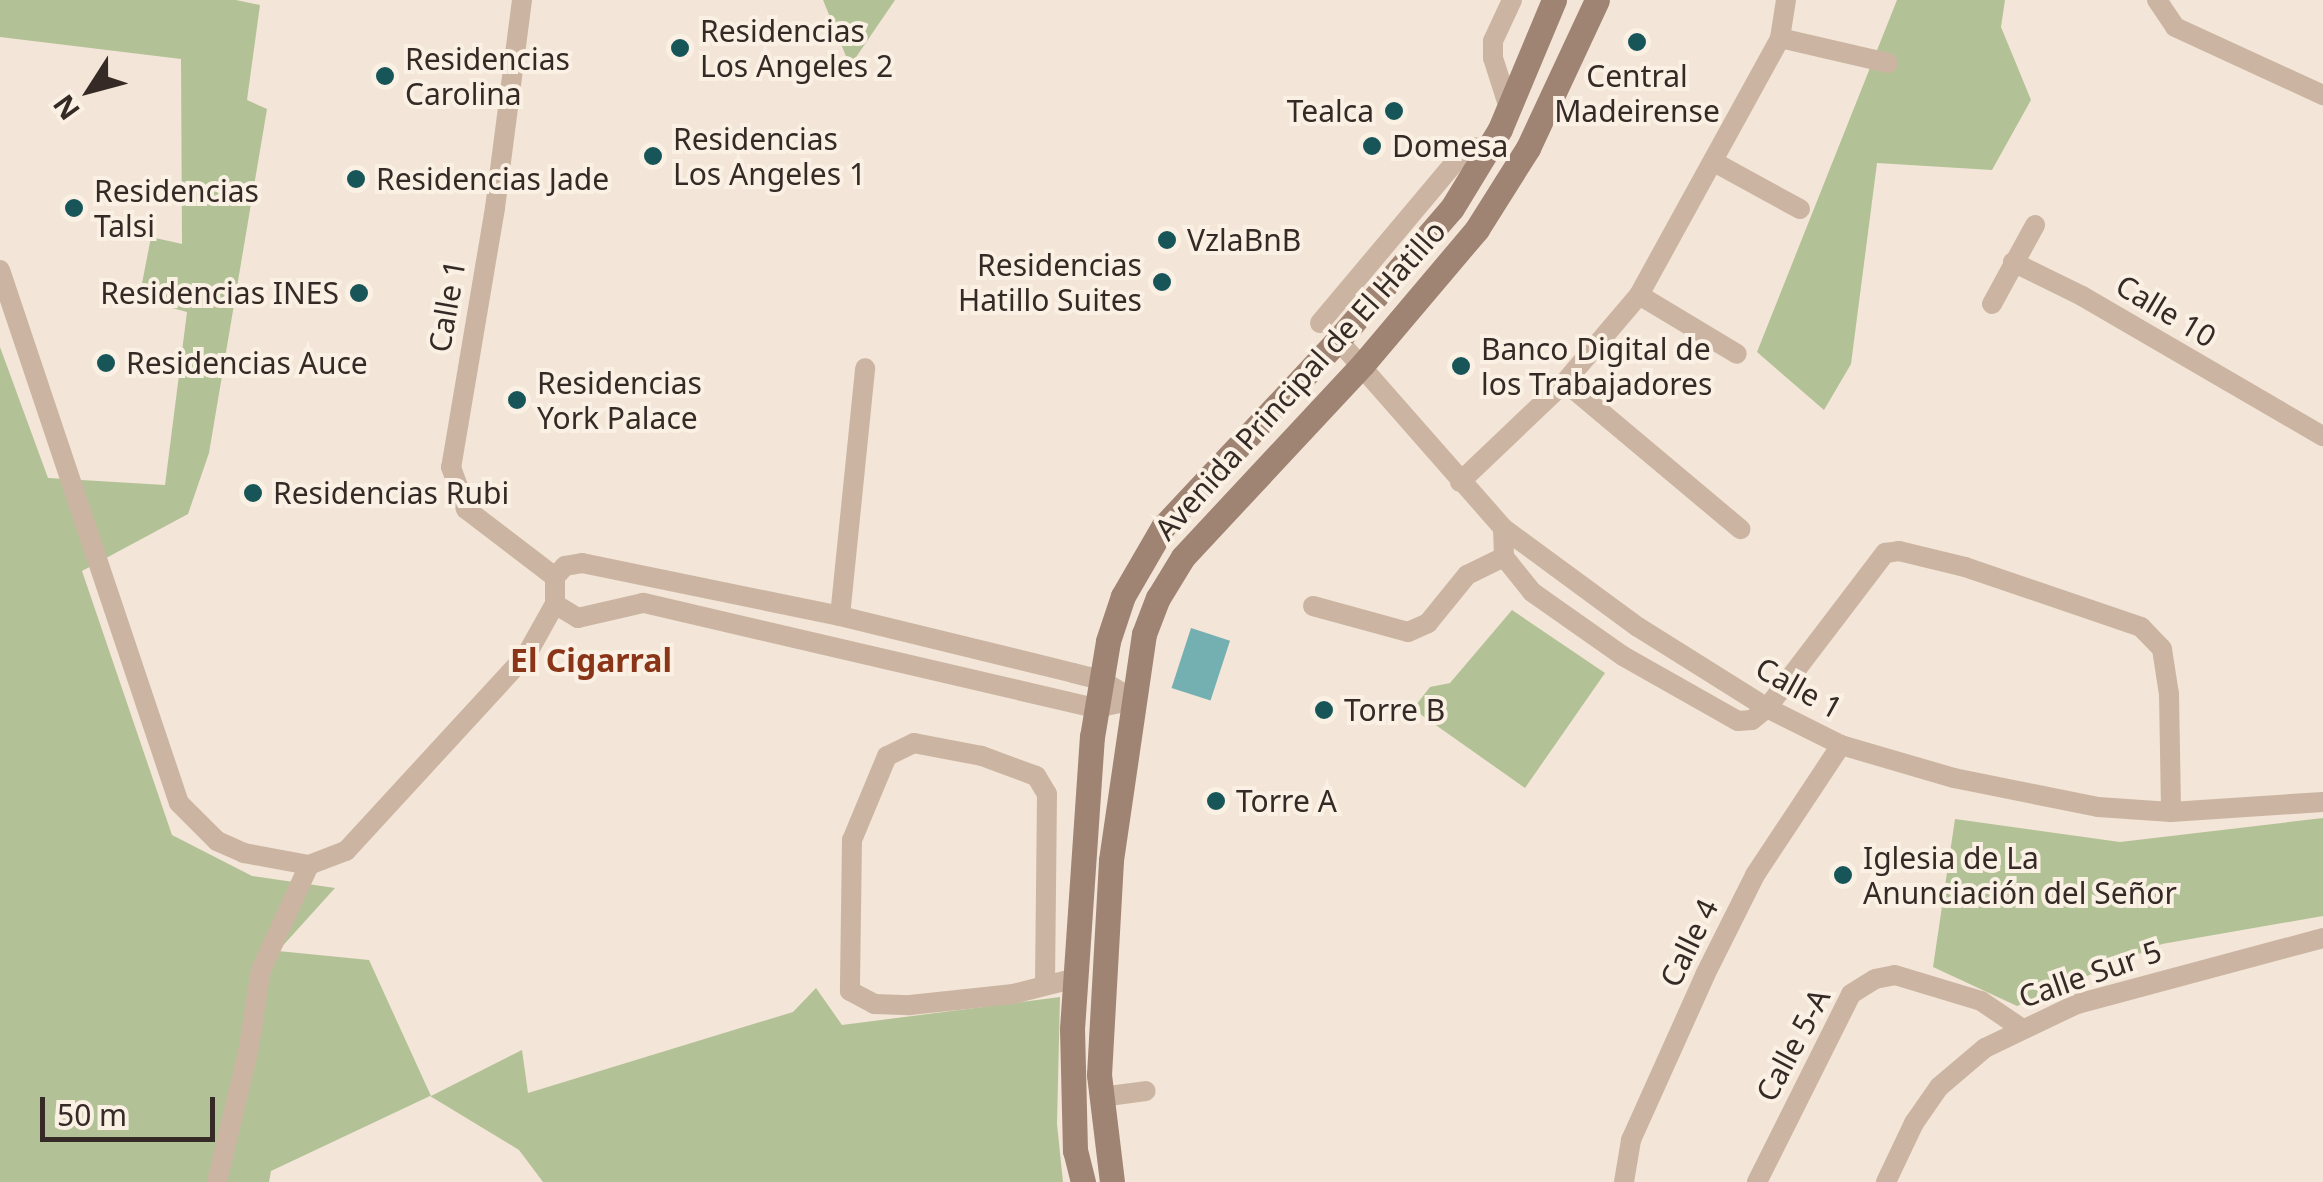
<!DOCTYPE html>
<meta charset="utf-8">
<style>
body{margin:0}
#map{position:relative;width:2323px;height:1182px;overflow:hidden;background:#f3e5d7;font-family:"Noto Sans",sans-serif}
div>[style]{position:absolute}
.green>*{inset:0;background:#b3c296}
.water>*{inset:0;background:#74afb2;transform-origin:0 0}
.minor>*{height:20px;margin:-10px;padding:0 10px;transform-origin:10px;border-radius:10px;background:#cbb5a2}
.secondary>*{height:25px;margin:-12.5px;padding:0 12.5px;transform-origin:12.5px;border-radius:12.5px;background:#9f8373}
.dots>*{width:28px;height:28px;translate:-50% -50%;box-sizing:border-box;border:5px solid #faf0e3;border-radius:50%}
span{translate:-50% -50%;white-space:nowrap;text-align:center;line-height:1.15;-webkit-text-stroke:8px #faf0e3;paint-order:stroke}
.poi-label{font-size:30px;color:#352a25}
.left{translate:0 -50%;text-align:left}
.right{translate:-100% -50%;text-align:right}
.street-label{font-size:30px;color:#352a25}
.neighbourhood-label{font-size:32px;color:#8a3418;font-weight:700}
.north{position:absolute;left:40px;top:40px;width:100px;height:100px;-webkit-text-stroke:8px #faf0e3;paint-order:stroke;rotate:234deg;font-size:28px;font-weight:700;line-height:40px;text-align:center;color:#352a25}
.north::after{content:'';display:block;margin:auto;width:35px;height:45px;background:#352a25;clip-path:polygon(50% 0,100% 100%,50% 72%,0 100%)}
.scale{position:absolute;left:40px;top:1097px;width:175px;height:45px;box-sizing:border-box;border:5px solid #352a25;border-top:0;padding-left:12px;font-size:30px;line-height:35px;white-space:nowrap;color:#352a25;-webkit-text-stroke:8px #faf0e3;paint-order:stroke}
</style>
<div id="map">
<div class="green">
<i style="clip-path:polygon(0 0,236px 0,260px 5px,247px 100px,267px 109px,209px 453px,188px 514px,82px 571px,172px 835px,252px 876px,335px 888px,278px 951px,369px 960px,431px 1096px,522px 1050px,528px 1093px,793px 1012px,816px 988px,842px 1025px,1060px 997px,1057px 1124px,1063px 1182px,543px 1182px,519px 1150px,430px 1096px,271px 1171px,269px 1182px,0 1182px,0 347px,48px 478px,165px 485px,187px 312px,139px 299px,151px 237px,182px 244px,181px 59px,0 37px)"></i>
<i style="clip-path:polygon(823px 0,895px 0,850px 66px)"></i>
<i style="clip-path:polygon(1897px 0,2005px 0,2001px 27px,2031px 100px,1992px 170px,1877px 163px,1851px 364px,1824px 410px,1757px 352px)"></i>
<i style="clip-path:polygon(1512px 610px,1605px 673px,1525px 788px,1413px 709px,1430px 687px,1450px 683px)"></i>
<i style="clip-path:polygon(2323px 818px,2323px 916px,2162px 944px,2017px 1006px,1933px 967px,1955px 819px,2120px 842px)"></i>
</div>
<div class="water">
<i style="left:1191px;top:628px;width:41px;height:63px;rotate:18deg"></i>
</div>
<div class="minor">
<i style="left:522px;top:0;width:210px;rotate:97.4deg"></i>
<i style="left:495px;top:208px;width:263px;rotate:99.6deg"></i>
<i style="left:451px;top:467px;width:45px;rotate:70.3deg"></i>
<i style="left:466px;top:509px;width:112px;rotate:37.4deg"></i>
<i style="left:2157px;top:0;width:32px;rotate:56deg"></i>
<i style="left:2175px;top:27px;width:163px;rotate:24.7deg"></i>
<i style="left:1780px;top:38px;width:111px;rotate:13deg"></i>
<i style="left:1509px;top:108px;width:52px;rotate:-107.7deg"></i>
<i style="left:1493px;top:58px;width:17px;rotate:-90deg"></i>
<i style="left:1493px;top:41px;width:45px;rotate:-65.1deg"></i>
<i style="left:1714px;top:162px;width:98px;rotate:28.7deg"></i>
<i style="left:2013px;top:262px;width:77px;rotate:26.2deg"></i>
<i style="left:2082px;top:296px;width:279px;rotate:30.2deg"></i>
<i style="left:0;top:270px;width:562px;rotate:71.44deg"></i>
<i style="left:179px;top:803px;width:54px;rotate:45deg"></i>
<i style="left:217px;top:841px;width:30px;rotate:24deg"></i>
<i style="left:244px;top:853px;width:66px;rotate:10.5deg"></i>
<i style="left:309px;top:865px;width:40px;rotate:-21deg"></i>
<i style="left:346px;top:851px;width:268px;rotate:-47.4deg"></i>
<i style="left:527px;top:654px;width:57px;rotate:-60.8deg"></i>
<i style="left:1639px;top:295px;width:114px;rotate:31deg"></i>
<i style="left:1992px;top:304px;width:90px;rotate:-61.4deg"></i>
<i style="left:1320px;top:323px;width:213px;rotate:-50deg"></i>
<i style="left:1457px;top:160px;width:19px;rotate:-43deg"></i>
<i style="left:1471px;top:147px;width:18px;rotate:6deg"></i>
<i style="left:1338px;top:340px;width:250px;rotate:48.7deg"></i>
<i style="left:1503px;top:528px;width:167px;rotate:36.3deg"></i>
<i style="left:1638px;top:627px;width:152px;rotate:32.1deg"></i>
<i style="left:1767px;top:708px;width:83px;rotate:26.6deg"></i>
<i style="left:1841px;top:745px;width:118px;rotate:16.3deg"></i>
<i style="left:1954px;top:778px;width:147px;rotate:11.4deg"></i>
<i style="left:2098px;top:807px;width:73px;rotate:3.9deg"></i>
<i style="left:2171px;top:812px;width:152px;rotate:-3.8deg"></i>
<i style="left:1565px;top:382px;width:229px;rotate:40deg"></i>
<i style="left:1460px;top:482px;width:145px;rotate:-43.6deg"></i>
<i style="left:1565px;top:382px;width:114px;rotate:-49.6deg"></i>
<i style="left:1639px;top:295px;width:293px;rotate:-61.2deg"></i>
<i style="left:1780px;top:38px;width:38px;rotate:-81deg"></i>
<i style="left:1503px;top:528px;width:29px;rotate:88deg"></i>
<i style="left:1504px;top:557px;width:45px;rotate:51.3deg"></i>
<i style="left:1532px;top:592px;width:111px;rotate:35.1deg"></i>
<i style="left:1623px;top:656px;width:132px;rotate:29.5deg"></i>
<i style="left:1738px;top:721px;width:14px;rotate:-4deg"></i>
<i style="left:1752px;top:720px;width:19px;rotate:-39deg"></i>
<i style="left:1767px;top:708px;width:195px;rotate:-52.7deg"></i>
<i style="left:1885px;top:553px;width:14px;rotate:-8deg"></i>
<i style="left:1899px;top:551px;width:68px;rotate:13.6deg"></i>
<i style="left:1965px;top:567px;width:186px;rotate:18.8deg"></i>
<i style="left:2141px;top:627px;width:30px;rotate:46deg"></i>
<i style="left:2162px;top:649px;width:46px;rotate:81.2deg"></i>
<i style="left:2169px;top:694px;width:118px;rotate:89deg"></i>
<i style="left:582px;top:563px;width:263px;rotate:11.6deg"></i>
<i style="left:840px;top:616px;width:240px;rotate:13.7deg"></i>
<i style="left:1073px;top:673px;width:29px;rotate:14deg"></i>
<i style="left:1101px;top:680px;width:39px;rotate:31deg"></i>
<i style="left:1134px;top:700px;width:40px;rotate:168deg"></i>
<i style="left:1095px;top:708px;width:464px;rotate:-166.9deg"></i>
<i style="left:643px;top:603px;width:67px;rotate:167deg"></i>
<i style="left:578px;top:618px;width:27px;rotate:-149deg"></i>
<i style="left:555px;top:604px;width:27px;rotate:-90deg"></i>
<i style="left:555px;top:577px;width:15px;rotate:-48deg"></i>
<i style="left:565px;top:566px;width:17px;rotate:-10deg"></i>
<i style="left:1313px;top:606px;width:98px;rotate:15.3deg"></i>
<i style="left:1408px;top:632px;width:22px;rotate:-24deg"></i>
<i style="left:1428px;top:623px;width:62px;rotate:-50.9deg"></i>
<i style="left:1467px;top:575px;width:41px;rotate:-25.9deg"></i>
<i style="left:840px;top:616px;width:249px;rotate:-84.2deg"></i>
<i style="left:1045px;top:985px;width:191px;rotate:-89.4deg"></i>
<i style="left:1047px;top:794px;width:21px;rotate:-121deg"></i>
<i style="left:1036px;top:776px;width:58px;rotate:-159.7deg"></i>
<i style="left:982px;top:756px;width:69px;rotate:-169.2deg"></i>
<i style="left:914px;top:743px;width:30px;rotate:154deg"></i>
<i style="left:887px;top:756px;width:91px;rotate:112.6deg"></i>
<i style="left:852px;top:840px;width:151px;rotate:90.8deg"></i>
<i style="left:850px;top:991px;width:27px;rotate:28deg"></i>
<i style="left:874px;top:1004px;width:36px;rotate:2deg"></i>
<i style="left:910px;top:1005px;width:104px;rotate:-6.1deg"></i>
<i style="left:1013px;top:994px;width:65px;rotate:-14.3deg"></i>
<i style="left:1101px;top:1097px;width:45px;rotate:-7.6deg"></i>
<i style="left:217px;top:1182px;width:134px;rotate:-76.6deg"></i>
<i style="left:248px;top:1052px;width:83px;rotate:-81deg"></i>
<i style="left:261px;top:970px;width:115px;rotate:-65.4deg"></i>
<i style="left:1624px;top:1182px;width:43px;rotate:-80.5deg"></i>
<i style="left:1631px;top:1140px;width:181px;rotate:-65.8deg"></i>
<i style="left:1705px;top:975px;width:112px;rotate:-63.4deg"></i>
<i style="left:1755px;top:875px;width:156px;rotate:-56.5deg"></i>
<i style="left:1757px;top:1182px;width:210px;rotate:-63.4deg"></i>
<i style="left:1851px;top:994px;width:28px;rotate:-32deg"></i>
<i style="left:1875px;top:979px;width:20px;rotate:-11deg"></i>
<i style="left:1895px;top:975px;width:90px;rotate:16.8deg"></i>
<i style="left:1981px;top:1001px;width:48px;rotate:34deg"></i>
<i style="left:1886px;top:1182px;width:65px;rotate:-64.6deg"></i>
<i style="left:1914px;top:1123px;width:44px;rotate:-55.2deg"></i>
<i style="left:1939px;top:1087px;width:60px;rotate:-40.3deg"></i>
<i style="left:1985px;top:1048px;width:102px;rotate:-25.6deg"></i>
<i style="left:2077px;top:1004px;width:255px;rotate:-15deg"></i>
</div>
<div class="secondary">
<i style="left:1083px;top:1182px;width:32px;rotate:-104deg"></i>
<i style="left:1075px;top:1151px;width:122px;rotate:-91.4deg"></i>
<i style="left:1072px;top:1029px;width:293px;rotate:-86.1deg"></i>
<i style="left:1092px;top:737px;width:97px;rotate:-80.5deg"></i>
<i style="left:1108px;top:641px;width:47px;rotate:-71.6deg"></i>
<i style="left:1123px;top:596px;width:80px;rotate:-59.9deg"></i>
<i style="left:1163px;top:527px;width:256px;rotate:-46.9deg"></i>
<i style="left:1338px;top:340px;width:174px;rotate:-49.2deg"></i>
<i style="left:1452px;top:208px;width:92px;rotate:-58.7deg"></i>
<i style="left:1500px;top:129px;width:140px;rotate:-67.3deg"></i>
<i style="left:1112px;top:1182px;width:108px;rotate:-96.9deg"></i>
<i style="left:1099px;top:1075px;width:215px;rotate:-86.8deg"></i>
<i style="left:1111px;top:860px;width:228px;rotate:-81.7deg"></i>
<i style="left:1144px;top:634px;width:39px;rotate:-69deg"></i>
<i style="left:1158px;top:598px;width:48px;rotate:-58.6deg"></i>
<i style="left:1183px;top:557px;width:264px;rotate:-47deg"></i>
<i style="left:1363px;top:364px;width:177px;rotate:-49.8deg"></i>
<i style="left:1477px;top:229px;width:96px;rotate:-57.8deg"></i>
<i style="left:1528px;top:148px;width:163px;rotate:-65deg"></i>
</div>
<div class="dots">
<i style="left:1637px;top:42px;background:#185559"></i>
<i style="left:680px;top:48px;background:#185559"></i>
<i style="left:385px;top:76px;background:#185559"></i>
<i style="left:1394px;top:111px;background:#185559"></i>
<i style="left:1372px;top:146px;background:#185559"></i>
<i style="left:653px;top:156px;background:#185559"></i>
<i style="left:356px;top:179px;background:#185559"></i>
<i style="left:74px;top:208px;background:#185559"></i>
<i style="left:1167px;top:240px;background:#185559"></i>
<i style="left:1162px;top:282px;background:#185559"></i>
<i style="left:359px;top:293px;background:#185559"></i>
<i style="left:106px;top:363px;background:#185559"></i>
<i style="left:1461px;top:366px;background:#185559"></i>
<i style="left:517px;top:400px;background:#185559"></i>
<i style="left:253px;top:493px;background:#185559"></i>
<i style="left:1324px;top:710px;background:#185559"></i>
<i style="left:1216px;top:801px;background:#185559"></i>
<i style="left:1843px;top:875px;background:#185559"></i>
</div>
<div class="poi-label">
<span class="left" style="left:700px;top:48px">Residencias<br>Los Angeles 2</span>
<span class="left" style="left:405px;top:76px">Residencias<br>Carolina</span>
<span style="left:1637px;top:93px">Central<br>Madeirense</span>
<span class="right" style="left:1374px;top:111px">Tealca</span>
<span class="left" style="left:673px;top:156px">Residencias<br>Los Angeles 1</span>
<span class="left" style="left:1392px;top:146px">Domesa</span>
<span class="left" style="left:376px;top:179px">Residencias Jade</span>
<span class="left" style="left:94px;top:208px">Residencias<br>Talsi</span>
<span class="left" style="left:1187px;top:240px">VzlaBnB</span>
<span class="right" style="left:1142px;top:282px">Residencias<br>Hatillo Suites</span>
<span class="right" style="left:339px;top:293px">Residencias INES</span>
<span class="left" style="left:1481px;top:366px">Banco Digital de<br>los Trabajadores</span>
<span class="left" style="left:126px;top:363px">Residencias Auce</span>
<span class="left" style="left:537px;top:400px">Residencias<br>York Palace</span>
<span class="left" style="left:273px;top:493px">Residencias Rubi</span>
<span class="left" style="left:1344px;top:710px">Torre B</span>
<span class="left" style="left:1236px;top:801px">Torre A</span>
<span class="left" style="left:1863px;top:875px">Iglesia de La<br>Anunciación del Señor</span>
</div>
<div class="street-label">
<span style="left:447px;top:306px;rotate:-80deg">Calle 1</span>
<span style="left:2166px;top:311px;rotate:31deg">Calle 10</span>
<span style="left:1300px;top:380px;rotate:-48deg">Avenida Principal de El Hatillo</span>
<span style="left:1799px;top:688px;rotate:29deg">Calle 1</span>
<span style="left:1689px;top:943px;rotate:-64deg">Calle 4</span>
<span style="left:2090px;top:974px;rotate:-19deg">Calle Sur 5</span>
<span style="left:1793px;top:1045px;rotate:-62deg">Calle 5-A</span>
</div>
<div class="neighbourhood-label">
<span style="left:591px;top:660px">El Cigarral</span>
</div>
<div class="north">N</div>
<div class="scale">50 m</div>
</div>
